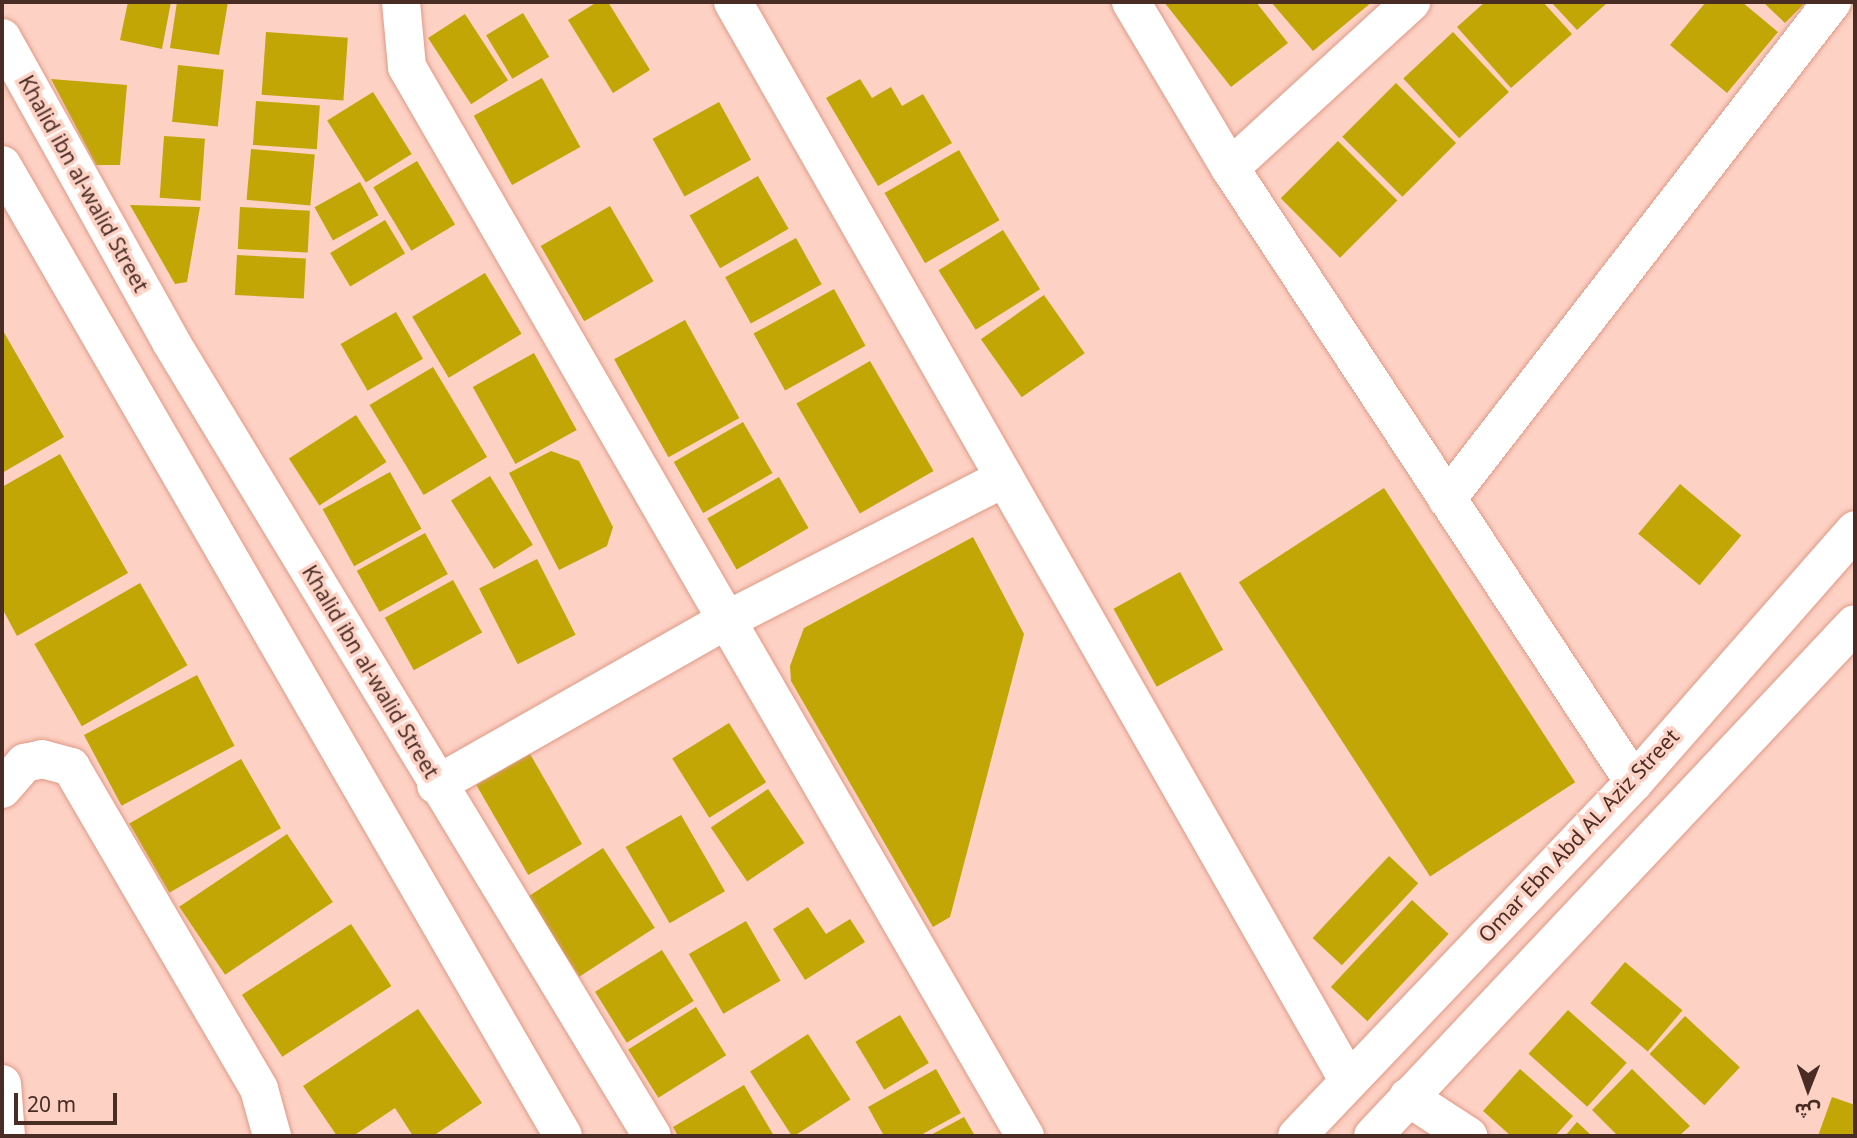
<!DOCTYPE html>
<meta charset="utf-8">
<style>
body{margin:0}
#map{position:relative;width:1857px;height:1138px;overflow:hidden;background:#fdd1c4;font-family:Georgia,"Noto Sans Arabic",serif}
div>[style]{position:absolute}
.building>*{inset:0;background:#c1a605;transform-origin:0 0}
.roads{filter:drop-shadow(0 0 2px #df9a86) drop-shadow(0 0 2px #df9a86)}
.minor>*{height:38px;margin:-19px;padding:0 19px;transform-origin:19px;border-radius:19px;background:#fff}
span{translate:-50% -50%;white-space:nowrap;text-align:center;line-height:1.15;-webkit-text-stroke:7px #fdd1c4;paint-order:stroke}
.street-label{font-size:21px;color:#492d25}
.frame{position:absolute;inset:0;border:4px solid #492d25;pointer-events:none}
.north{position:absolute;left:1773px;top:1054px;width:70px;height:70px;-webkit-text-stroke:5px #fdd1c4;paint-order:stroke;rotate:181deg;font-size:19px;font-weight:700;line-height:28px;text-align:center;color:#492d25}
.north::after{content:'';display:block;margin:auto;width:24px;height:32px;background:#492d25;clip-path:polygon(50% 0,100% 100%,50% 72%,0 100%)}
.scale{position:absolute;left:14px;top:1093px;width:103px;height:32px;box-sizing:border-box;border:4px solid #492d25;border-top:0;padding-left:9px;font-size:21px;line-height:24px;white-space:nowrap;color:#492d25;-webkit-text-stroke:5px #fdd1c4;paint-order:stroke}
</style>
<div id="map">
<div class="building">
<i style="clip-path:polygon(128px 2px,171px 2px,162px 49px,120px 40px)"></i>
<i style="clip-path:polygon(177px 2px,228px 2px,219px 55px,170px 48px)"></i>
<i style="clip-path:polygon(597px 2px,608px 2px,650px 70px,613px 93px,568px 20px)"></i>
<i style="clip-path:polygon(1164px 2px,1256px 2px,1288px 43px,1231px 87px)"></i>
<i style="clip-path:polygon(1271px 2px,1372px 2px,1313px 51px)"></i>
<i style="clip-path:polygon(1485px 2px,1543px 2px,1572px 34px,1511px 88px,1457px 27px)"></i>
<i style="clip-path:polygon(1551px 2px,1608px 2px,1577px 30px)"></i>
<i style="clip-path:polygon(1706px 2px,1742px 2px,1778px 32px,1727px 93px,1670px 45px)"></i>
<i style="clip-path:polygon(1763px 2px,1806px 2px,1785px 23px)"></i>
<i style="left:523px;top:13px;width:51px;height:43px;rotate:59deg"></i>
<i style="left:465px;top:14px;width:79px;height:44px;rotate:57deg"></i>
<i style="left:266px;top:32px;width:82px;height:63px;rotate:4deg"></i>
<i style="left:1453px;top:32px;width:82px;height:68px;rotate:47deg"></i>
<i style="left:178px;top:65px;width:46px;height:57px;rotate:6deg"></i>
<i style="left:542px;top:78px;width:79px;height:78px;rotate:61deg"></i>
<i style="clip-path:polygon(51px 79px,127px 85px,120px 165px,96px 165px)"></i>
<i style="clip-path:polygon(860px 79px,872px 98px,891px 87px,902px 106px,923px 94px,952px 143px,878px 186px,826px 98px)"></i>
<i style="left:1396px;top:83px;width:85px;height:76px;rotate:45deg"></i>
<i style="left:373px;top:92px;width:73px;height:54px;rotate:58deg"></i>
<i style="left:256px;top:101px;width:64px;height:44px;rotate:4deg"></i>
<i style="left:719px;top:102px;width:66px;height:76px;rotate:61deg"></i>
<i style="left:164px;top:136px;width:41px;height:62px;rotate:4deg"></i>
<i style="left:1338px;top:141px;width:84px;height:81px;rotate:45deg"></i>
<i style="left:251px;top:149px;width:64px;height:51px;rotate:5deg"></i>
<i style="left:959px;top:150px;width:81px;height:86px;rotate:60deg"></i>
<i style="left:417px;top:161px;width:74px;height:51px;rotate:59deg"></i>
<i style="left:758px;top:176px;width:61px;height:79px;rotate:60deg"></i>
<i style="left:360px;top:182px;width:38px;height:52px;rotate:61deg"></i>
<i style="clip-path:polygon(130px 205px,200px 207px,187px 282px,175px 284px)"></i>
<i style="left:610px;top:206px;width:87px;height:80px;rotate:60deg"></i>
<i style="left:240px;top:207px;width:70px;height:42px;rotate:3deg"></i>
<i style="left:385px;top:220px;width:39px;height:64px;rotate:59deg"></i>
<i style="left:1003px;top:230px;width:70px;height:76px;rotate:58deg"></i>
<i style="left:796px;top:238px;width:53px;height:81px;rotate:61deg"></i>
<i style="left:237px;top:255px;width:69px;height:40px;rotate:3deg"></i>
<i style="left:485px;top:273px;width:71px;height:85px;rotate:59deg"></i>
<i style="left:834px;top:289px;width:65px;height:92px;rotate:61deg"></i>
<i style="left:1044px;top:295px;width:71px;height:77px;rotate:55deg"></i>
<i style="left:396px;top:312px;width:54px;height:64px;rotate:60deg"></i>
<i style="left:685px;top:320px;width:112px;height:81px;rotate:61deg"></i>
<i style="clip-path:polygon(2px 329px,64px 437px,2px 473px)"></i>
<i style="left:534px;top:353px;width:88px;height:70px;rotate:61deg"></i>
<i style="left:870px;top:361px;width:127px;height:85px;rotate:60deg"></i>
<i style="left:433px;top:367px;width:105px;height:74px;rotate:59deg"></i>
<i style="left:356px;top:415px;width:56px;height:80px;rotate:57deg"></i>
<i style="left:743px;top:422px;width:59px;height:80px;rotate:60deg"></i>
<i style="clip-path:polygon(551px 451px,579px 461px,613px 527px,607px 546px,559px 570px,509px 473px)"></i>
<i style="clip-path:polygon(60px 454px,128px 573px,17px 636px,2px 608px,2px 487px)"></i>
<i style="left:390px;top:472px;width:65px;height:77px;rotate:61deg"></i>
<i style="left:490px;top:476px;width:81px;height:46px;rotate:58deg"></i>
<i style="left:779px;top:477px;width:59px;height:83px;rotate:60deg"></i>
<i style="left:1680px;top:484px;width:80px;height:65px;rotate:40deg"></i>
<i style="left:1384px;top:488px;width:351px;height:173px;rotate:57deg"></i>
<i style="left:425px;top:533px;width:47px;height:78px;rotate:61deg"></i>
<i style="clip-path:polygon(973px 537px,1024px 634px,950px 917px,933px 927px,791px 681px,790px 666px,804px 628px)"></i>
<i style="left:537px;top:559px;width:85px;height:65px;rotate:63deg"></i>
<i style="left:1180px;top:572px;width:89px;height:76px;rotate:61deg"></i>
<i style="left:453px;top:580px;width:60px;height:78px;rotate:61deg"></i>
<i style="left:140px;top:583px;width:95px;height:122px;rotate:60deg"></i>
<i style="left:197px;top:675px;width:80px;height:128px;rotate:62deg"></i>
<i style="left:729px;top:723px;width:70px;height:67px;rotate:58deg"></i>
<i style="left:530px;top:754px;width:104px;height:62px;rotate:60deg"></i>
<i style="left:241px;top:759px;width:80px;height:129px;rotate:60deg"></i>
<i style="left:768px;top:789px;width:65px;height:69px;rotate:56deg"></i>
<i style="left:681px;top:815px;width:88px;height:64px;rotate:60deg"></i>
<i style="left:287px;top:834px;width:82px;height:130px;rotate:56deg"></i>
<i style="left:603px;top:848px;width:95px;height:90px;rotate:57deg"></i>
<i style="left:1389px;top:856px;width:40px;height:112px;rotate:43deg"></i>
<i style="left:1412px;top:900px;width:50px;height:119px;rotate:43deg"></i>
<i style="clip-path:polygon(808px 907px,826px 934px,850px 919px,865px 942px,805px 980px,773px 929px)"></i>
<i style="left:746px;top:921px;width:69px;height:66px;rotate:60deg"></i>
<i style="left:351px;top:924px;width:74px;height:130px;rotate:57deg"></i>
<i style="left:662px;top:950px;width:60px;height:79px;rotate:58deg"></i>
<i style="left:1625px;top:962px;width:75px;height:54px;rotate:40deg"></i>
<i style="left:696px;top:1007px;width:57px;height:80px;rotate:58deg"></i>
<i style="clip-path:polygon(418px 1009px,482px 1103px,433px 1136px,413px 1136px,395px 1108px,353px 1136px,337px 1136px,303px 1086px)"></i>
<i style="left:1568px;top:1010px;width:79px;height:59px;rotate:42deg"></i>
<i style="left:900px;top:1015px;width:56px;height:52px;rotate:59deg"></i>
<i style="left:1685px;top:1016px;width:75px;height:52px;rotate:43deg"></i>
<i style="left:808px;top:1034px;width:78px;height:69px;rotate:57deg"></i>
<i style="clip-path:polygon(936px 1069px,961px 1113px,919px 1136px,884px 1136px,868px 1107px)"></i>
<i style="clip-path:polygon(1520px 1069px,1573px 1116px,1555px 1136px,1511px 1136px,1483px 1111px)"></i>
<i style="clip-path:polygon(1632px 1069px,1690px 1126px,1679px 1136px,1618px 1136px,1592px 1110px)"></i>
<i style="clip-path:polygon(744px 1085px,774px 1136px,678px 1136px,673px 1127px)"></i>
<i style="clip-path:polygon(1832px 1097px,1855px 1105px,1855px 1136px,1818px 1136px)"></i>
<i style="clip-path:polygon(964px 1117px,975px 1136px,929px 1136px)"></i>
<i style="clip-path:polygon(1577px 1122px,1592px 1136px,1565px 1136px)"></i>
</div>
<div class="roads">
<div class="minor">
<i style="left:401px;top:2px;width:65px;rotate:84.7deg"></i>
<i style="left:407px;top:67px;width:1235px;rotate:59.97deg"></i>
<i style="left:733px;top:2px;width:1239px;rotate:60.29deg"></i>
<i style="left:1131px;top:2px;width:193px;rotate:59.2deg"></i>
<i style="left:1230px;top:168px;width:735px;rotate:56.66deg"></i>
<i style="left:2px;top:38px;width:348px;rotate:60.9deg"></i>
<i style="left:171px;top:342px;width:928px;rotate:58.79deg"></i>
<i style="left:2px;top:165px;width:1121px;rotate:59.98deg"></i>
<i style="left:1230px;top:168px;width:246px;rotate:-42.5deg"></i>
<i style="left:1447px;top:499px;width:629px;rotate:-52.24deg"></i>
<i style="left:436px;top:785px;width:330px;rotate:-29.6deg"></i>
<i style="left:723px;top:622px;width:316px;rotate:-27.1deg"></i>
<i style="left:2px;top:789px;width:35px;rotate:-49deg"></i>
<i style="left:25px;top:763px;width:17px;rotate:-13deg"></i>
<i style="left:42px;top:759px;width:30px;rotate:15deg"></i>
<i style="left:71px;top:767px;width:373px;rotate:59.7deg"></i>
<i style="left:259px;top:1089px;width:49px;rotate:74.5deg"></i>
<i style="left:2px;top:1084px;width:52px;rotate:85.6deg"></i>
<i style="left:1408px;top:1097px;width:72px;rotate:33deg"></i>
<i style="left:1297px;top:1136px;width:489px;rotate:-46.4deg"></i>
<i style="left:1634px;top:782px;width:335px;rotate:-48.7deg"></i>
<i style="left:1373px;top:1136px;width:703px;rotate:-46.73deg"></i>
</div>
</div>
<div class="street-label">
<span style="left:83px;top:184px;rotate:61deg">Khalid ibn al-walid Street</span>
<span style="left:370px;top:672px;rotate:59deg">Khalid ibn al-walid Street</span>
<span style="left:1579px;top:836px;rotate:-47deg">Omar Ebn Abd AL Aziz Street</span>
</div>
<div class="frame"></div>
<div class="north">ش</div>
<div class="scale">20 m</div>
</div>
